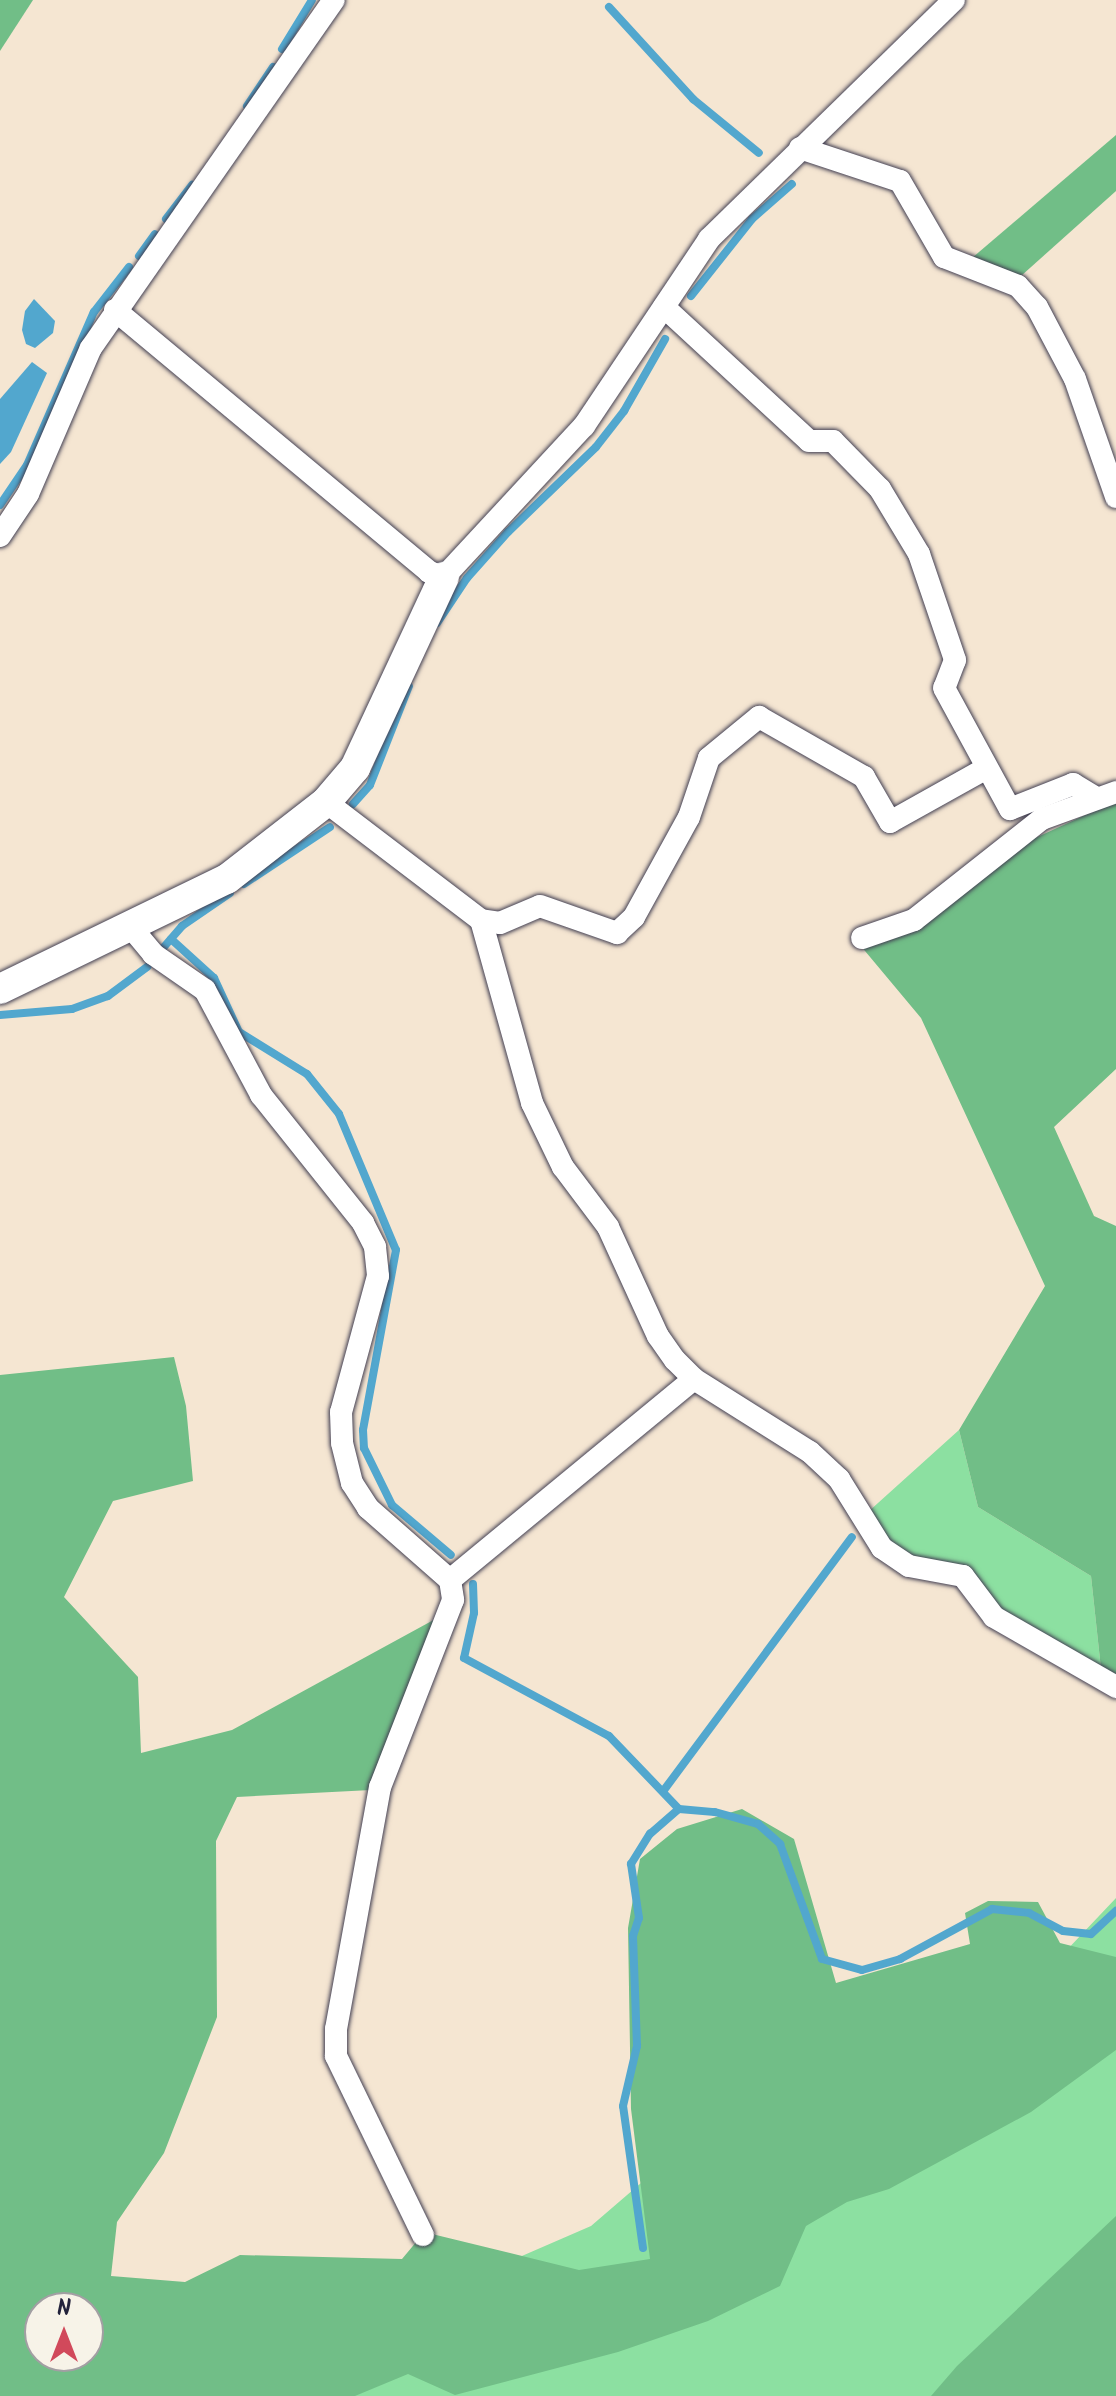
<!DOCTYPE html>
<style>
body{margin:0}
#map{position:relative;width:1116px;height:2396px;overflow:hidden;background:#f5e6d2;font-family:Kalam,sans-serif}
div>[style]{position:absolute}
.green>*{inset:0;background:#8ce0a1}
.forest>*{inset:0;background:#71be87}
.water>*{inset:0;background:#52a7ce}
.stream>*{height:8px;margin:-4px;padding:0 4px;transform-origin:4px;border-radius:4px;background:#52a7ce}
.roads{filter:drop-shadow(0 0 2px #423f52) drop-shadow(0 0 2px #423f52)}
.street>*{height:22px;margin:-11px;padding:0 11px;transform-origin:11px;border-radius:11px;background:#fff}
.secondary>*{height:30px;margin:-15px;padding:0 15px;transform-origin:15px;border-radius:15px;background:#fff}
span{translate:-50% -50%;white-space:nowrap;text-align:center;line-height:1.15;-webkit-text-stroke:7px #f7f3e8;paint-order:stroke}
.north{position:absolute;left:24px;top:2292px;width:80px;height:80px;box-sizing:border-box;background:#f7f3e8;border:2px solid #a29fa3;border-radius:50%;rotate:0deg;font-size:22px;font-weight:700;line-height:32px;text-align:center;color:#22223b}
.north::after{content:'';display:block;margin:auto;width:28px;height:36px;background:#d1495b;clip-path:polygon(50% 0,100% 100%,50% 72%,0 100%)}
</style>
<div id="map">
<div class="green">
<i style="clip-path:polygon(959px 1430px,978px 1507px,1091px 1576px,1101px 1669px,1004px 1614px,976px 1578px,903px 1559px,868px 1512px)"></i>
<i style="clip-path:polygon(1116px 1898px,1116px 2396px,200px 2396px,591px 2226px,783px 2061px,1047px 1971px)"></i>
</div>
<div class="forest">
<i style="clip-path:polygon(0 0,33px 0,0 51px)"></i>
<i style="clip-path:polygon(1116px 135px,1116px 191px,1021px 276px,972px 258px)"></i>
<i style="clip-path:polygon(1116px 801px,1116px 1069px,1054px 1127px,1094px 1216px,1116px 1226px,1116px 1681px,1101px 1669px,1091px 1576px,978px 1507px,959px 1430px,1045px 1286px,921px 1018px,860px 945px,1022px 844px)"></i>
<i style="clip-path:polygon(evenodd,174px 1357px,186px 1406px,193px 1481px,113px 1501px,64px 1597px,138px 1677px,141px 1753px,232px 1730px,439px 1617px,371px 1790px,237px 1797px,216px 1841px,217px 2017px,164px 2153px,117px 2222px,111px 2276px,185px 2282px,240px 2255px,402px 2259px,417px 2241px,432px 2234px,579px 2270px,650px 2259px,631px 2109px,628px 1928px,640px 1859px,677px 1829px,742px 1809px,794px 1839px,836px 1983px,970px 1944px,965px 1913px,988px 1901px,1038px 1902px,1060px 1943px,1116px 1957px,1116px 2050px,1031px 2112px,889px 2189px,847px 2202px,806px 2226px,780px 2286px,708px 2321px,618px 2352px,455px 2395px,408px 2374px,355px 2396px,0 2396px,0 1375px,174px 1357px,40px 2308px,88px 2308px,88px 2356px,40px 2356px,40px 2308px)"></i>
<i style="clip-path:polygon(1116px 2216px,1116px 2396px,931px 2396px,957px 2366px)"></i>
</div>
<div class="water">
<i style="clip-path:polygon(34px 299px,55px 321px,53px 333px,35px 348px,26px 344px,22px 330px,25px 311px)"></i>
<i style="clip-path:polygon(32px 362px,47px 373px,11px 452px,0 464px,0 399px)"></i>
</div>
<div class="stream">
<i style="left:609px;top:7px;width:125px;rotate:47.6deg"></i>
<i style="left:693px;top:99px;width:85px;rotate:39.3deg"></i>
<i style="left:282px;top:49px;width:57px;rotate:-58.5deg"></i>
<i style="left:247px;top:106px;width:47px;rotate:-56.3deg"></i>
<i style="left:166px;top:219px;width:43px;rotate:-52.6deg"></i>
<i style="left:139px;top:256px;width:27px;rotate:-54deg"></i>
<i style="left:691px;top:296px;width:98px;rotate:-51.6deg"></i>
<i style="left:752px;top:219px;width:53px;rotate:-41.2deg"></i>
<i style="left:0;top:505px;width:48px;rotate:-56deg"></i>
<i style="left:27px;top:465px;width:167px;rotate:-66.4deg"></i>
<i style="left:94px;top:312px;width:57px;rotate:-52.1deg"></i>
<i style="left:437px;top:623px;width:54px;rotate:-56.3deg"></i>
<i style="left:467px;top:578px;width:62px;rotate:-48.3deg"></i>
<i style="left:508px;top:532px;width:122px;rotate:-44deg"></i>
<i style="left:596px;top:447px;width:46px;rotate:-52.1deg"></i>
<i style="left:624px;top:411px;width:83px;rotate:-60.3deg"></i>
<i style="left:353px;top:804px;width:25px;rotate:-48deg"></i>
<i style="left:370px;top:785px;width:106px;rotate:-68.5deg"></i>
<i style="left:244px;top:884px;width:103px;rotate:-33.5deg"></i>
<i style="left:171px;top:939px;width:58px;rotate:42.2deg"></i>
<i style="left:214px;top:978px;width:60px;rotate:65.2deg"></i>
<i style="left:239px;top:1032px;width:80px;rotate:31.7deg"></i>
<i style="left:307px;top:1074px;width:51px;rotate:51.3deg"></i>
<i style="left:339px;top:1114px;width:147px;rotate:67.3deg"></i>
<i style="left:396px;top:1250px;width:183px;rotate:100.4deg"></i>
<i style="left:363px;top:1430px;width:18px;rotate:87deg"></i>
<i style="left:364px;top:1448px;width:64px;rotate:63.8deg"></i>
<i style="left:392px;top:1505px;width:77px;rotate:40.3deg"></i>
<i style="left:163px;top:948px;width:29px;rotate:-49deg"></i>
<i style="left:182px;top:926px;width:58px;rotate:-34.5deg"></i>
<i style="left:0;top:1015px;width:72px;rotate:-4.8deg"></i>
<i style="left:72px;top:1009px;width:38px;rotate:-20deg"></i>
<i style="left:108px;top:996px;width:49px;rotate:-36.6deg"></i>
<i style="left:473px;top:1584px;width:29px;rotate:88deg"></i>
<i style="left:474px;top:1613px;width:46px;rotate:102.5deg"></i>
<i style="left:464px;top:1658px;width:165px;rotate:28.3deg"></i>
<i style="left:609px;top:1736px;width:101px;rotate:46.2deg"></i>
<i style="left:664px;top:1790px;width:315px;rotate:-53.4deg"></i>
<i style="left:643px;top:2248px;width:143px;rotate:-98deg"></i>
<i style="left:623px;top:2106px;width:62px;rotate:-76.9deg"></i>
<i style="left:637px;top:2046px;width:110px;rotate:-92.1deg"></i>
<i style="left:633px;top:1936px;width:19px;rotate:-72deg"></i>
<i style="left:639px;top:1918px;width:55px;rotate:-98.4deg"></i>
<i style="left:631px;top:1864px;width:36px;rotate:-58deg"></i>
<i style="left:650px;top:1834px;width:38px;rotate:-41deg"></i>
<i style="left:679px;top:1809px;width:36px;rotate:5deg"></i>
<i style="left:715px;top:1812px;width:45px;rotate:15.6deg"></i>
<i style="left:758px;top:1824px;width:30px;rotate:42deg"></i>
<i style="left:780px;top:1844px;width:122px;rotate:69.9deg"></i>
<i style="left:822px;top:1959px;width:41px;rotate:15.4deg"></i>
<i style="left:862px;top:1970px;width:40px;rotate:-16deg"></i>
<i style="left:900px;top:1959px;width:105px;rotate:-28.5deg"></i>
<i style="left:992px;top:1909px;width:37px;rotate:6deg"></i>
<i style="left:1029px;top:1913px;width:38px;rotate:28deg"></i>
<i style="left:1063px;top:1931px;width:28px;rotate:6deg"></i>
<i style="left:1091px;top:1934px;width:34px;rotate:-43deg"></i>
</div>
<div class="roads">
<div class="street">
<i style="left:800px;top:148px;width:105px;rotate:18.3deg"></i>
<i style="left:900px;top:181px;width:88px;rotate:59.9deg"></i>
<i style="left:944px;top:257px;width:79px;rotate:21.4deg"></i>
<i style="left:1018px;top:286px;width:28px;rotate:48deg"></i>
<i style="left:1037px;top:307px;width:81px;rotate:62.2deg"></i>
<i style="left:1075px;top:379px;width:125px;rotate:70.8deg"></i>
<i style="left:664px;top:307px;width:197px;rotate:42.7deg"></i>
<i style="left:809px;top:441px;width:24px"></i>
<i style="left:833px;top:441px;width:67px;rotate:45.6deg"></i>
<i style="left:880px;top:489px;width:76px;rotate:59deg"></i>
<i style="left:919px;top:554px;width:112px;rotate:71.2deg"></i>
<i style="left:955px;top:660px;width:30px;rotate:111deg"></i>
<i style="left:944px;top:688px;width:138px;rotate:61.4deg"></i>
<i style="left:1010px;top:809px;width:68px;rotate:-21.6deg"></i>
<i style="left:1073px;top:784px;width:27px;rotate:31deg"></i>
<i style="left:115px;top:310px;width:409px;rotate:39.8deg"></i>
<i style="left:429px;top:572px;width:16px;rotate:18deg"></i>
<i style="left:444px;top:577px;width:206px;rotate:-47.2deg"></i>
<i style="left:584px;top:426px;width:225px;rotate:-56.2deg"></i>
<i style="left:709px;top:239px;width:342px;rotate:-44.3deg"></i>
<i style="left:0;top:536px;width:50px;rotate:-56.3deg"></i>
<i style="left:28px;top:494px;width:159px;rotate:-66.7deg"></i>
<i style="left:91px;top:348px;width:424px;rotate:-55.1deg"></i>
<i style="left:326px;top:802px;width:195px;rotate:37.3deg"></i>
<i style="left:481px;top:920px;width:19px;rotate:9deg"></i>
<i style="left:500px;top:923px;width:43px;rotate:-23deg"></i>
<i style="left:540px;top:906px;width:82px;rotate:19.3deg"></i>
<i style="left:617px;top:933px;width:23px;rotate:-43deg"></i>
<i style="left:634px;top:917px;width:114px;rotate:-61.2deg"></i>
<i style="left:689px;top:817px;width:62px;rotate:-71.3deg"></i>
<i style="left:709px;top:758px;width:65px;rotate:-39.4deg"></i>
<i style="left:759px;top:717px;width:121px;rotate:29.7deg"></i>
<i style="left:864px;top:777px;width:52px;rotate:60deg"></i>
<i style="left:890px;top:822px;width:109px;rotate:-29.2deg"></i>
<i style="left:481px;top:920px;width:190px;rotate:74.4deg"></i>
<i style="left:532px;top:1103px;width:71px;rotate:64.2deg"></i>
<i style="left:563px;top:1167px;width:75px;rotate:53.1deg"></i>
<i style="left:608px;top:1227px;width:120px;rotate:65.4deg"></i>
<i style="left:658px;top:1336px;width:29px;rotate:55deg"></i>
<i style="left:675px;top:1360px;width:27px;rotate:45deg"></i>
<i style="left:694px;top:1379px;width:137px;rotate:32.2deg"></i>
<i style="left:810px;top:1452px;width:40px;rotate:43deg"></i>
<i style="left:839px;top:1479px;width:81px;rotate:58.1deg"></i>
<i style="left:882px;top:1548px;width:32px;rotate:34deg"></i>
<i style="left:909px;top:1566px;width:55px;rotate:10.5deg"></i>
<i style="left:963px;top:1576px;width:51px;rotate:52.9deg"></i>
<i style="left:994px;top:1617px;width:141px;rotate:29.8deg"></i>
<i style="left:129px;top:925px;width:38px;rotate:50deg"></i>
<i style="left:153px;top:954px;width:63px;rotate:34.7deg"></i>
<i style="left:205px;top:990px;width:119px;rotate:61.9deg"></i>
<i style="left:261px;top:1095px;width:164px;rotate:51.4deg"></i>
<i style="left:363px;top:1223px;width:27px;rotate:63deg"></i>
<i style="left:375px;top:1247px;width:29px;rotate:84deg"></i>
<i style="left:378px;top:1276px;width:141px;rotate:105.2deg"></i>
<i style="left:341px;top:1412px;width:31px;rotate:88deg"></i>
<i style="left:342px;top:1443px;width:41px;rotate:76deg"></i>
<i style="left:352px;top:1483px;width:30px;rotate:57deg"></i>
<i style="left:368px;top:1508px;width:109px;rotate:41.3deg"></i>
<i style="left:450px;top:1580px;width:20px;rotate:81deg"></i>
<i style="left:453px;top:1600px;width:201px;rotate:111.3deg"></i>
<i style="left:380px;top:1787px;width:246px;rotate:100.3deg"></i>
<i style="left:336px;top:2029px;width:27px;rotate:90deg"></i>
<i style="left:336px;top:2056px;width:199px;rotate:64.1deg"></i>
<i style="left:862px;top:938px;width:55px;rotate:-19.1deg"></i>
<i style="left:914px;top:920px;width:163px;rotate:-38.3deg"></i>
<i style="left:1042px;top:819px;width:79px;rotate:-20deg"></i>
<i style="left:450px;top:1580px;width:316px;rotate:-39.5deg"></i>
</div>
<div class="secondary">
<i style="left:0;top:989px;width:252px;rotate:-25.9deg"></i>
<i style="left:227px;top:879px;width:125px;rotate:-37.9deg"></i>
<i style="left:326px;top:802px;width:45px;rotate:-49.5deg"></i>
<i style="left:355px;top:768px;width:211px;rotate:-65deg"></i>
</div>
</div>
<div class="north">N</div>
</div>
